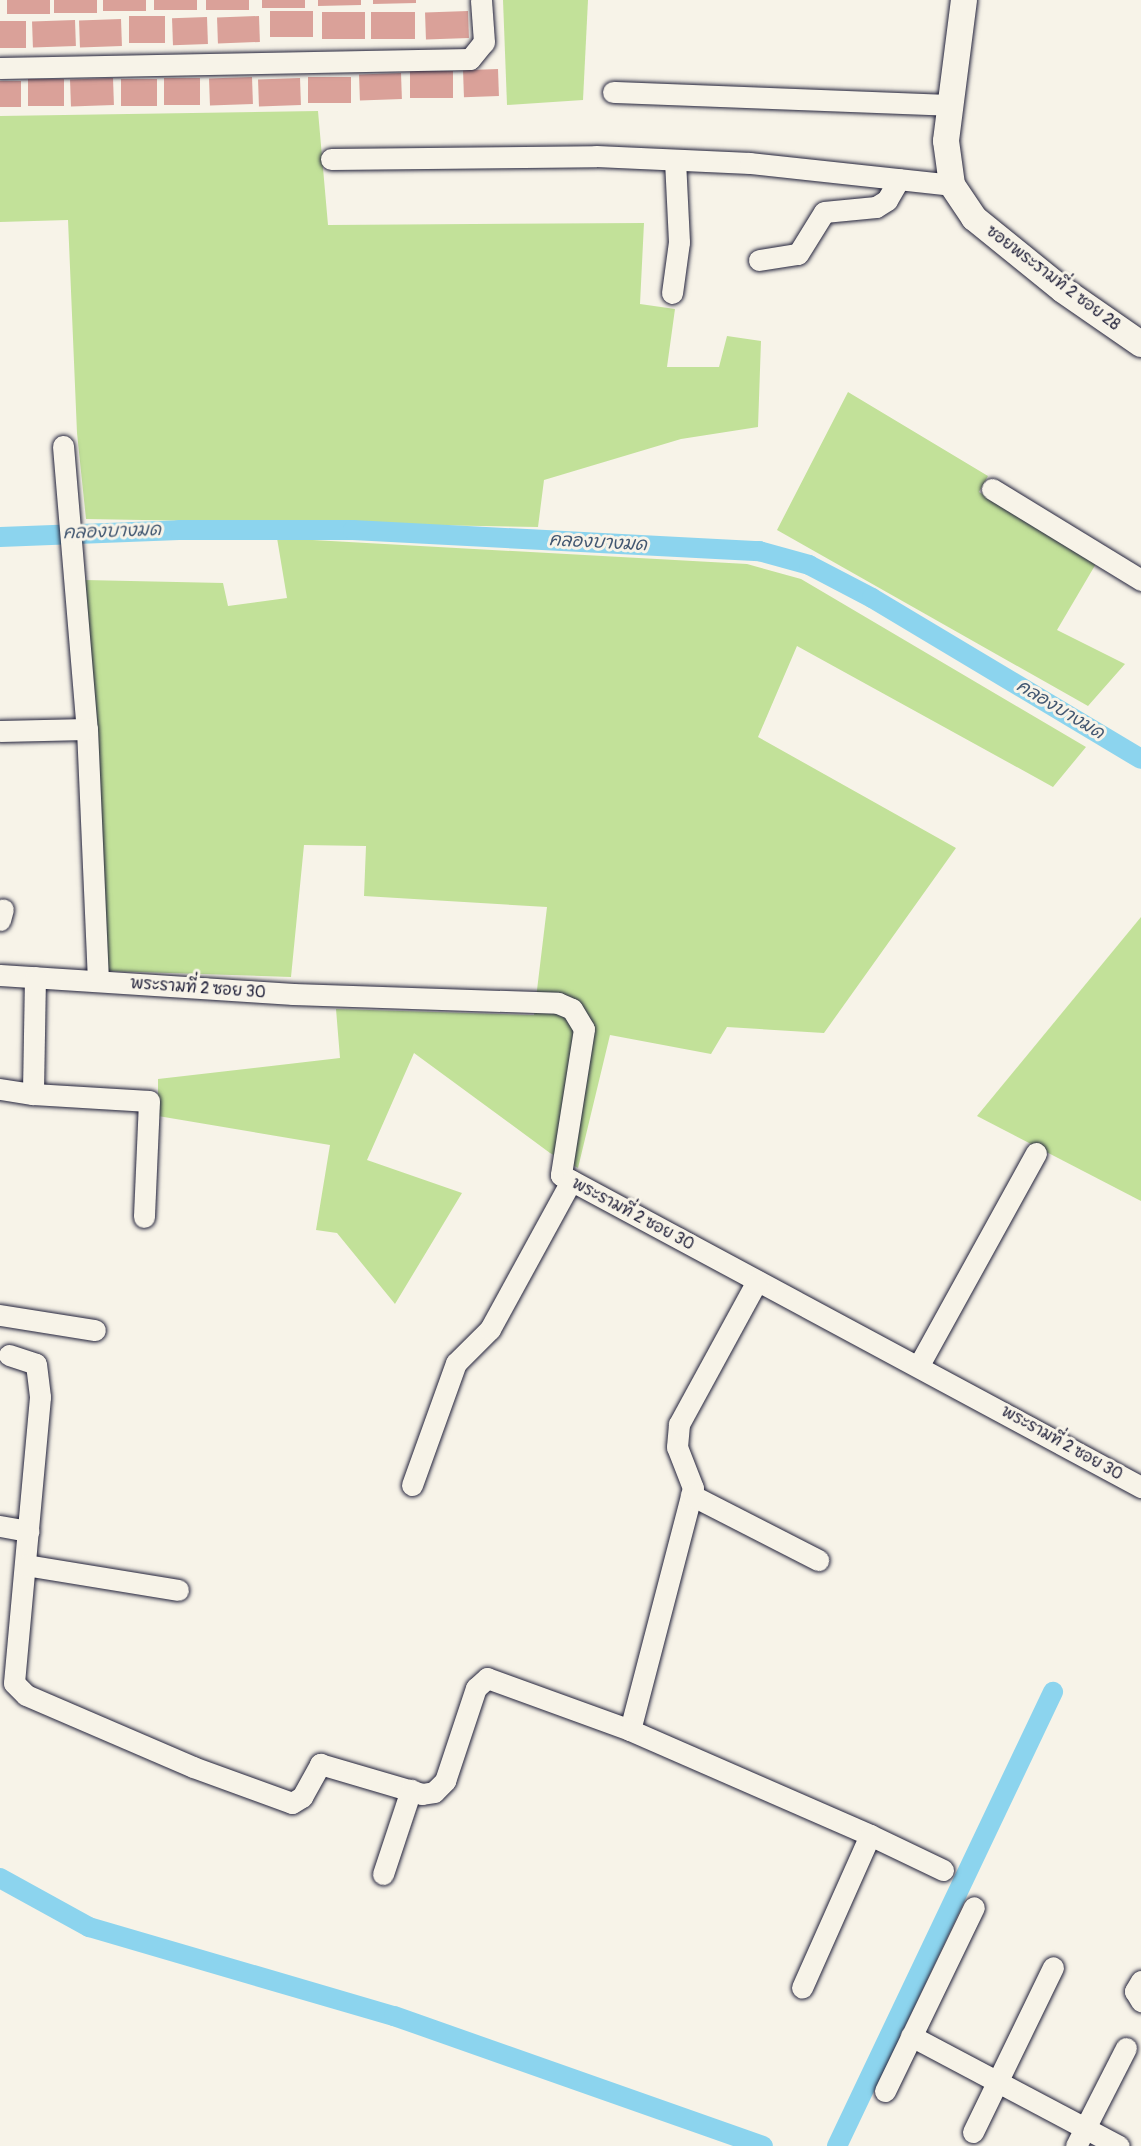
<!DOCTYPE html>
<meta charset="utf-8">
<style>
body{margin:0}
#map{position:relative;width:1141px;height:2146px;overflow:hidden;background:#f7f3e8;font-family:Pangolin,"Playpen Sans Thai",sans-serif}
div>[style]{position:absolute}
.green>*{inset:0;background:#c2e199}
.canal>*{height:20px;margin:-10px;padding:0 10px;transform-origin:10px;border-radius:10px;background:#8cd4ee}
.building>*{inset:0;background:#daa199;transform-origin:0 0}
.roads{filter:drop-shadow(0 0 2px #22223b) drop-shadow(0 0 2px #22223b)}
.minor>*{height:21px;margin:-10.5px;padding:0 10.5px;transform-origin:10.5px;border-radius:10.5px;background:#f7f3e8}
.tertiary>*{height:26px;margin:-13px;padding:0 13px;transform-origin:13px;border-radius:13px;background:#f7f3e8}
span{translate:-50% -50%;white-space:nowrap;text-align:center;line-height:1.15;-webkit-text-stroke:6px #f7f3e8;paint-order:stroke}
.street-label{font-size:16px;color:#22223b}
.water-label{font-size:18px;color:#425771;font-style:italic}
</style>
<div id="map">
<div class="green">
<i style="clip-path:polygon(503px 0,588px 0,583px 100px,507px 105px)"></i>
<i style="clip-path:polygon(318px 111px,328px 225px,644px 223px,640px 304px,675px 309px,667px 367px,719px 367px,727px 336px,761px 341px,758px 427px,681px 439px,544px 480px,538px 527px,86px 519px,77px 433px,68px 220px,0 222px,0 116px)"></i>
<i style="clip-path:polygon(848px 392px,988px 476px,979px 492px,1097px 562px,1057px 630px,1125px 664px,1088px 706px,777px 530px)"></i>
<i style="clip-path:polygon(277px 538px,747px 564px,801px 579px,1086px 747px,1053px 787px,797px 646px,758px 737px,956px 848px,824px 1033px,727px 1027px,711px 1054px,610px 1035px,578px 1168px,550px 1153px,414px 1053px,367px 1160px,462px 1193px,395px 1304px,337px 1233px,316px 1230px,330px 1145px,158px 1116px,158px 1079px,340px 1058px,336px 1009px,534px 1015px,547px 907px,364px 896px,366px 846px,304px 845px,291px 977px,105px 971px,84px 580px,223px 583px,228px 606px,287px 598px)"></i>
<i style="clip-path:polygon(1141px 917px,1141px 1201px,977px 1116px)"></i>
</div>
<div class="canal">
<i style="left:0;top:537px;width:179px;rotate:-2.2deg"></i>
<i style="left:179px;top:530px;width:174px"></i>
<i style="left:353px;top:530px;width:407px;rotate:3deg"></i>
<i style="left:759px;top:551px;width:52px;rotate:15.6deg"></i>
<i style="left:809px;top:565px;width:71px;rotate:27.6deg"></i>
<i style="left:872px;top:598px;width:313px;rotate:30.9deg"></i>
<i style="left:0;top:1878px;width:102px;rotate:28.8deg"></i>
<i style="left:89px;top:1927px;width:318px;rotate:16.3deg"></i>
<i style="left:394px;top:2016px;width:391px;rotate:19.4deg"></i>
<i style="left:837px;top:2146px;width:503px;rotate:-64.56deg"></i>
</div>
<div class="building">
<i style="left:7px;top:0;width:43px;height:14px"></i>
<i style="left:54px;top:0;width:43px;height:13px"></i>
<i style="left:103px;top:0;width:43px;height:11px"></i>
<i style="left:154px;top:0;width:43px;height:10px"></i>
<i style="left:206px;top:0;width:43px;height:10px"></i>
<i style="left:262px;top:0;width:43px;height:8px"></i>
<i style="clip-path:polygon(318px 0,361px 0,361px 5px,318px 6px)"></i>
<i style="clip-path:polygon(373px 0,416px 0,416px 3px,373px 4px)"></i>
<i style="left:313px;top:11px;width:26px;height:43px;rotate:90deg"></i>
<i style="left:468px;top:11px;width:27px;height:43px;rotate:88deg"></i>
<i style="left:365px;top:12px;width:27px;height:43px;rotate:90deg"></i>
<i style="left:371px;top:12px;width:44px;height:27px"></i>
<i style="left:165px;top:16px;width:27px;height:36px;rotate:90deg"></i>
<i style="left:259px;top:16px;width:26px;height:42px;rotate:88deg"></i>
<i style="left:207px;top:17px;width:27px;height:35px;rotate:88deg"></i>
<i style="left:121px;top:19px;width:27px;height:42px;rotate:88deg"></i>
<i style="left:75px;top:20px;width:26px;height:43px;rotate:88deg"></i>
<i style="left:0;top:21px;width:26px;height:27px"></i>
<i style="left:498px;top:69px;width:27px;height:35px;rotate:88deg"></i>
<i style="left:453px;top:71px;width:27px;height:43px;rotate:90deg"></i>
<i style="left:401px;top:73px;width:26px;height:42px;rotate:88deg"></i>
<i style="left:252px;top:77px;width:27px;height:43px;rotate:88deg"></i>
<i style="left:351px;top:77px;width:26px;height:43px;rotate:90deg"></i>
<i style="left:113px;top:78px;width:27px;height:43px;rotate:88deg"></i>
<i style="left:200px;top:78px;width:27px;height:36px;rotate:90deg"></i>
<i style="left:300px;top:78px;width:27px;height:42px;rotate:88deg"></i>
<i style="left:28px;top:79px;width:36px;height:27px"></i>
<i style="left:157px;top:79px;width:27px;height:36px;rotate:90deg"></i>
<i style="left:0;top:81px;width:21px;height:26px"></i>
</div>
<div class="roads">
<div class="minor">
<i style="left:0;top:68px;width:470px;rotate:-1.1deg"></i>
<i style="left:470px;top:59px;width:22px;rotate:-51deg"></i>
<i style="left:484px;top:42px;width:42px;rotate:-94.1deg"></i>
<i style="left:613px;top:92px;width:338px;rotate:2.2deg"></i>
<i style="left:331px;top:159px;width:265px;rotate:-0.6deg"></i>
<i style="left:596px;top:156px;width:154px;rotate:2.6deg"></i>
<i style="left:750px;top:163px;width:203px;rotate:6.2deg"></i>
<i style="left:759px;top:260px;width:39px;rotate:-9deg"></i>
<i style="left:798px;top:254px;width:49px;rotate:-58.2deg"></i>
<i style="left:824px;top:212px;width:52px;rotate:-5.5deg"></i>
<i style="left:876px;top:207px;width:13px;rotate:-32deg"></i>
<i style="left:887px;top:200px;width:24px;rotate:-60deg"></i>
<i style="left:672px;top:293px;width:51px;rotate:-82.2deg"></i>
<i style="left:679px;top:242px;width:82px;rotate:-92.8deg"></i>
<i style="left:63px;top:446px;width:284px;rotate:85.2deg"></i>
<i style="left:87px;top:729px;width:252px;rotate:87.5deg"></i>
<i style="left:992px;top:489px;width:175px;rotate:31.4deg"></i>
<i style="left:0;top:731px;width:87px;rotate:-1.3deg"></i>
<i style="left:0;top:920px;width:11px;rotate:-75deg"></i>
<i style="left:0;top:975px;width:294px;rotate:3.7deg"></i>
<i style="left:293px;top:994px;width:265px;rotate:1.9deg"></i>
<i style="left:558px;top:1003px;width:15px;rotate:23deg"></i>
<i style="left:572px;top:1009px;width:23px;rotate:59deg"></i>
<i style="left:584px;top:1029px;width:148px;rotate:99deg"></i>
<i style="left:561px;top:1175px;width:659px;rotate:28.28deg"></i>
<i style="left:35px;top:977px;width:117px;rotate:91deg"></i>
<i style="left:33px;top:1094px;width:116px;rotate:3.5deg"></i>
<i style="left:149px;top:1101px;width:116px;rotate:92.5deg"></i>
<i style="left:0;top:1089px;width:33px;rotate:9deg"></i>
<i style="left:0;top:1315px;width:96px;rotate:9deg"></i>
<i style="left:9px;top:1355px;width:28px;rotate:18deg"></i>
<i style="left:36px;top:1364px;width:33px;rotate:83deg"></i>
<i style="left:40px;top:1397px;width:287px;rotate:95.2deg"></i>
<i style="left:14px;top:1683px;width:17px;rotate:45deg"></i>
<i style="left:26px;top:1695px;width:182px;rotate:23.3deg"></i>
<i style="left:193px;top:1767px;width:105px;rotate:20deg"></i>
<i style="left:292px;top:1803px;width:12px;rotate:-31deg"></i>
<i style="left:302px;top:1797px;width:38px;rotate:-61deg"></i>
<i style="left:320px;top:1764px;width:106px;rotate:16.4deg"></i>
<i style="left:422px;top:1794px;width:12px;rotate:-9deg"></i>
<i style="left:434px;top:1792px;width:16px;rotate:-45deg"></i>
<i style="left:445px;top:1781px;width:98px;rotate:-71.6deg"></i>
<i style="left:476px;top:1688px;width:15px;rotate:-42deg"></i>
<i style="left:487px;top:1678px;width:152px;rotate:20deg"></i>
<i style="left:630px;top:1730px;width:250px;rotate:-75.4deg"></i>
<i style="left:693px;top:1488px;width:44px;rotate:-111.3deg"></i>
<i style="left:677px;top:1447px;width:23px;rotate:-85deg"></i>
<i style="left:679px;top:1424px;width:163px;rotate:-61.4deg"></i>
<i style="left:919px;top:1365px;width:242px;rotate:-61.1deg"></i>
<i style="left:412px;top:1485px;width:130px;rotate:-70.2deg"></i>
<i style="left:456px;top:1363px;width:48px;rotate:-45deg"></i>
<i style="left:490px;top:1329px;width:169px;rotate:-61.3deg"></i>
<i style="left:691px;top:1495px;width:143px;rotate:27.1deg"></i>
<i style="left:0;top:1526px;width:29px;rotate:10deg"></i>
<i style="left:26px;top:1565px;width:154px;rotate:9.3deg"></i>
<i style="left:630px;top:1730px;width:262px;rotate:23.6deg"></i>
<i style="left:870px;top:1835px;width:167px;rotate:114deg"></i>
<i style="left:870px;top:1835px;width:81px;rotate:25.6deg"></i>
<i style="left:383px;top:1874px;width:89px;rotate:-71.6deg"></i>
<i style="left:1141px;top:1981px;width:12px;rotate:121deg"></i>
<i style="left:1135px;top:1991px;width:12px;rotate:59deg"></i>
<i style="left:911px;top:2036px;width:235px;rotate:27.9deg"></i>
<i style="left:885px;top:2091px;width:204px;rotate:-64.2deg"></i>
<i style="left:973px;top:2132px;width:183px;rotate:-64.1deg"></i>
<i style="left:1076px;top:2146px;width:110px;rotate:-63deg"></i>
</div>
<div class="tertiary">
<i style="left:964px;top:0;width:142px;rotate:97.3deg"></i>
<i style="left:946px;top:141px;width:44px;rotate:82.2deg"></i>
<i style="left:952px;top:185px;width:40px;rotate:56deg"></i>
<i style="left:974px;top:218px;width:114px;rotate:39deg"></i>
<i style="left:1063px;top:290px;width:95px;rotate:34.7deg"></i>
</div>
</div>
<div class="street-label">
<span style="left:1053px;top:278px;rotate:37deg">ซอยพระรามที่ 2 ซอย 28</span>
<span style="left:198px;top:988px;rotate:4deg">พระรามที่ 2 ซอย 30</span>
<span style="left:633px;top:1214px;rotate:28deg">พระรามที่ 2 ซอย 30</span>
<span style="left:1062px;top:1443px;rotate:29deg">พระรามที่ 2 ซอย 30</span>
</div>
<div class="water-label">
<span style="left:112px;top:532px;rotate:-2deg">คลองบางมด</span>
<span style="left:598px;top:543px;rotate:3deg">คลองบางมด</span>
<span style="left:1060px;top:710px;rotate:31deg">คลองบางมด</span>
</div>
</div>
